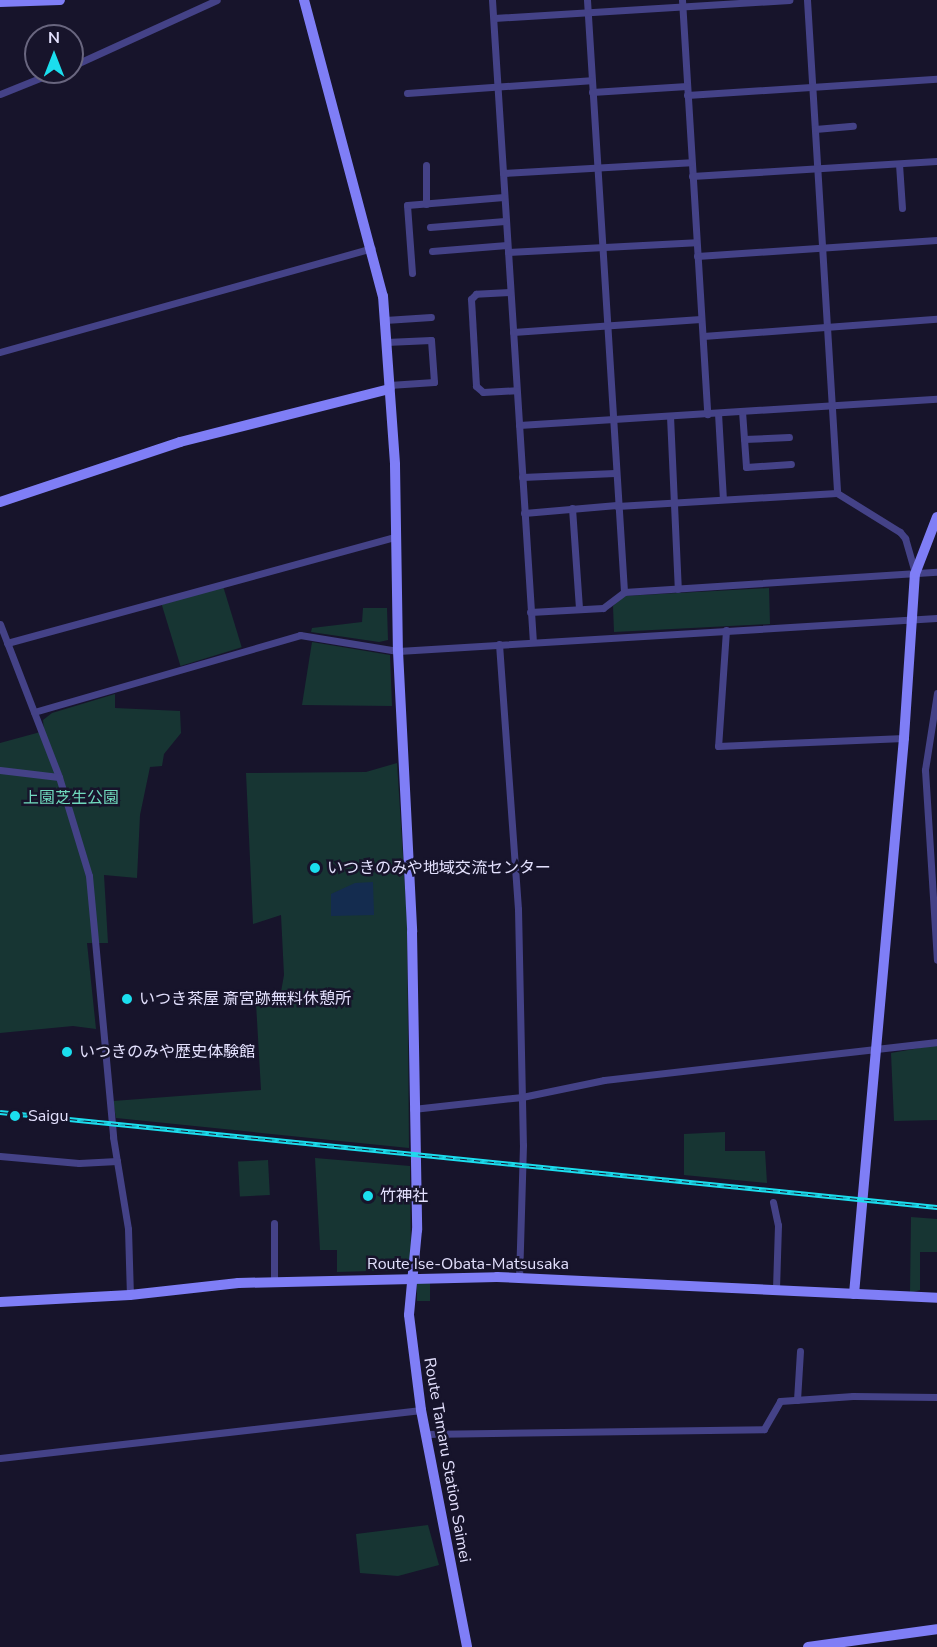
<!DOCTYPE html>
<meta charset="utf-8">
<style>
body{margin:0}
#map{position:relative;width:937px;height:1647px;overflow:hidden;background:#17142b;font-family:"Nunito Sans","Noto Sans JP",sans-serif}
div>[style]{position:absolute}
.green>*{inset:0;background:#173533;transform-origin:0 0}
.water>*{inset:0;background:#142c4f}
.street>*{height:7px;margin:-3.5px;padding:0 3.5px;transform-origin:3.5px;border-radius:3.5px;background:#444287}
.secondary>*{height:10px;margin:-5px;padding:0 5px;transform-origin:5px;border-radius:5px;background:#7f7ef6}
.rail>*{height:4.5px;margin-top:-2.25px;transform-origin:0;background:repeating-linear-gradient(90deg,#17142b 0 7px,#1bdeee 0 14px);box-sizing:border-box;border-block:2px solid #1bdeee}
.dots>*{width:16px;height:16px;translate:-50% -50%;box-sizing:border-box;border:3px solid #17142b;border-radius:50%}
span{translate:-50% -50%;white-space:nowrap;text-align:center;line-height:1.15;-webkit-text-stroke:5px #17142b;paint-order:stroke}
.park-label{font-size:16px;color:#70d9bd}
.poi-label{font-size:16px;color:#e3e0fd}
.left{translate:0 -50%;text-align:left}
.street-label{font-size:16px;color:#e3e0fd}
.north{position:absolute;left:24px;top:24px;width:60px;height:60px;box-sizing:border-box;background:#17142b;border:2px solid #69667f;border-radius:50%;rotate:0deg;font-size:16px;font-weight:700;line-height:24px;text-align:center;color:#e3e0fd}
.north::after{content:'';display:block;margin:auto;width:21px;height:27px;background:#1bdeee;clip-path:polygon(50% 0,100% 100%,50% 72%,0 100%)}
</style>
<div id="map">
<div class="green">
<i style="left:223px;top:586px;width:64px;height:64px;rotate:73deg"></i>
<i style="clip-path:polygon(769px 588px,770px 624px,614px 632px,613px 606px,624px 596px)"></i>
<i style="clip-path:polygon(363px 608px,387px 608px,388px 640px,379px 642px,311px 632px,312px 628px,362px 622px)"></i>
<i style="clip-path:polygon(312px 642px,390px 655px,392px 706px,302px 705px)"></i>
<i style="clip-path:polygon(115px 694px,115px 708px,180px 711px,181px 733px,164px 754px,162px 766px,150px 767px,140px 815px,137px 878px,104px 875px,108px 943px,87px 943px,96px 1029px,73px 1026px,0 1033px,0 743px,44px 731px,43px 720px,52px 713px)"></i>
<i style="clip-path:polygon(397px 763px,407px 919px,409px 1148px,116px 1118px,113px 1101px,261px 1090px,256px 1003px,279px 1003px,284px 975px,281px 915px,253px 924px,246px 773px,366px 772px)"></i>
<i style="clip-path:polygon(937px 1045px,937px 1120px,894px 1121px,891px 1053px)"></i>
<i style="clip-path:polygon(725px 1132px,725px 1151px,765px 1151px,767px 1183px,684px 1175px,684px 1134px)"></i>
<i style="clip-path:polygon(315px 1158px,410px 1166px,411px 1262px,403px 1270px,337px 1272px,337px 1250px,320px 1250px)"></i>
<i style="left:268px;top:1160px;width:35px;height:30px;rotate:87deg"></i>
<i style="clip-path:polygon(911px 1217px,937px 1219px,937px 1252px,920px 1252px,920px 1290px,910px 1293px)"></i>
<i style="left:417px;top:1282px;width:13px;height:19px"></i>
<i style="clip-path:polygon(428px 1525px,439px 1565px,398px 1576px,360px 1573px,356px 1534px)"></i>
</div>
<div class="water">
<i style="clip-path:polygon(373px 882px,374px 915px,331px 916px,331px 894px,355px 883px)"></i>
</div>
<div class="street">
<i style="left:492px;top:0;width:643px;rotate:86.35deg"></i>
<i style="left:587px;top:0;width:593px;rotate:86.42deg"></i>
<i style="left:682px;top:0;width:415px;rotate:86.5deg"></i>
<i style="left:807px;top:0;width:494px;rotate:86.5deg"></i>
<i style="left:494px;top:18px;width:296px;rotate:-3.5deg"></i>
<i style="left:72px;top:66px;width:159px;rotate:-24.5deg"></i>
<i style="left:592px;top:92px;width:95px;rotate:-3.6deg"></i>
<i style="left:407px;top:93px;width:184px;rotate:-4deg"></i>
<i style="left:0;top:94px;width:59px;rotate:-21.8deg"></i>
<i style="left:687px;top:95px;width:251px;rotate:-3.7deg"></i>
<i style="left:815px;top:129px;width:38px;rotate:-5deg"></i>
<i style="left:899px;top:164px;width:44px;rotate:86.1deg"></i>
<i style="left:426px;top:165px;width:39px;rotate:90deg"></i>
<i style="left:503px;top:173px;width:188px;rotate:-3.3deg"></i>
<i style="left:692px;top:176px;width:245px;rotate:-3.5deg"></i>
<i style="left:430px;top:227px;width:75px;rotate:-4.6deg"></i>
<i style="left:432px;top:251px;width:75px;rotate:-4.6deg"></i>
<i style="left:508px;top:252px;width:188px;rotate:-3deg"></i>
<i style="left:697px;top:256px;width:241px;rotate:-3.8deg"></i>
<i style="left:412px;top:273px;width:68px;rotate:-94.2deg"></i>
<i style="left:407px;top:205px;width:97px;rotate:-4.7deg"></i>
<i style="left:510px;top:292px;width:34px;rotate:177deg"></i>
<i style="left:476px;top:294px;width:7px;rotate:135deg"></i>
<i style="left:471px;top:299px;width:87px;rotate:86.7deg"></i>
<i style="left:476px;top:386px;width:9px;rotate:41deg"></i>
<i style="left:483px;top:392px;width:33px;rotate:-3deg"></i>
<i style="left:385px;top:320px;width:46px;rotate:-3.7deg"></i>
<i style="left:513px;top:332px;width:188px;rotate:-4deg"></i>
<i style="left:703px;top:336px;width:235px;rotate:-4.2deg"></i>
<i style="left:386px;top:342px;width:45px;rotate:-2.5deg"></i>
<i style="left:431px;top:340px;width:42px;rotate:85.9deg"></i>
<i style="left:434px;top:382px;width:45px;rotate:176.2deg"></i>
<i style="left:0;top:352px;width:386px;rotate:-15.6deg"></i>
<i style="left:742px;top:411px;width:56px;rotate:85.9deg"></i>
<i style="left:746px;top:467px;width:45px;rotate:-3.8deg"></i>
<i style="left:718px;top:413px;width:86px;rotate:86.7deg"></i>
<i style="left:670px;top:416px;width:173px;rotate:87.4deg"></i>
<i style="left:519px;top:425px;width:419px;rotate:-3.6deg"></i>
<i style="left:744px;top:439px;width:45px;rotate:-2.5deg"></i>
<i style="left:522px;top:477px;width:93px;rotate:-2.5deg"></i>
<i style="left:617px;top:506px;width:220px;rotate:-3.4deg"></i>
<i style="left:837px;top:493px;width:74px;rotate:31.8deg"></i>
<i style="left:900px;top:532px;width:8px;rotate:50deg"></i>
<i style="left:905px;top:538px;width:37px;rotate:74deg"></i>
<i style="left:572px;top:508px;width:101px;rotate:86deg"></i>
<i style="left:524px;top:513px;width:93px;rotate:-4.9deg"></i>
<i style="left:530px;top:612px;width:73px;rotate:-3.1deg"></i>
<i style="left:603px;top:608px;width:26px;rotate:-37deg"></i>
<i style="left:624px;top:592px;width:314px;rotate:-3.7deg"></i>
<i style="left:0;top:624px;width:164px;rotate:68.9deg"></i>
<i style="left:59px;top:777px;width:103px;rotate:73.1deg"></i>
<i style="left:89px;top:876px;width:262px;rotate:84.7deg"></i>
<i style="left:113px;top:1137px;width:93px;rotate:80.7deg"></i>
<i style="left:128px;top:1229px;width:66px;rotate:88.3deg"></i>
<i style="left:726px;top:630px;width:116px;rotate:93.9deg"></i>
<i style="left:718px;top:746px;width:186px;rotate:-2.5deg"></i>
<i style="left:7px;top:643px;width:404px;rotate:-15.3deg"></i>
<i style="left:499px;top:644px;width:266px;rotate:85.9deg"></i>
<i style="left:518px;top:909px;width:236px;rotate:88.8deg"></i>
<i style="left:523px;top:1145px;width:132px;rotate:91.7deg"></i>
<i style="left:937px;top:693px;width:78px;rotate:98.9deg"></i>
<i style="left:925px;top:770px;width:190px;rotate:86.4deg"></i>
<i style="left:34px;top:712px;width:277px;rotate:-16.1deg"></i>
<i style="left:300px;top:635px;width:99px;rotate:9.3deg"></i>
<i style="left:398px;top:651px;width:540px;rotate:-3.5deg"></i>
<i style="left:0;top:770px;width:59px;rotate:6.8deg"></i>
<i style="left:413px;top:1109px;width:110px;rotate:-6.3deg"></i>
<i style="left:522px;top:1097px;width:84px;rotate:-11.7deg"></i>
<i style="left:604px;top:1080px;width:335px;rotate:-6.5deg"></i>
<i style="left:0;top:1156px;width:79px;rotate:5.1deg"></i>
<i style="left:79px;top:1163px;width:38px;rotate:-3deg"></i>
<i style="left:773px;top:1202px;width:24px;rotate:78deg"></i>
<i style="left:778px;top:1225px;width:65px;rotate:91.8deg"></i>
<i style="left:274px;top:1223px;width:58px;rotate:90deg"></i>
<i style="left:797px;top:1400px;width:49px;rotate:-86.5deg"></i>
<i style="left:425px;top:1434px;width:339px;rotate:-0.8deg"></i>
<i style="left:764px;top:1429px;width:32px;rotate:-60deg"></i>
<i style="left:780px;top:1401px;width:73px;rotate:-3.9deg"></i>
<i style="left:853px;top:1396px;width:84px;rotate:0.7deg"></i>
<i style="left:0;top:1458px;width:424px;rotate:-6.5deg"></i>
</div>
<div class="secondary">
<i style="left:304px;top:0;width:306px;rotate:75.1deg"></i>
<i style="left:383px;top:296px;width:169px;rotate:85.9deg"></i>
<i style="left:395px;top:465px;width:186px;rotate:89.1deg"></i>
<i style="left:398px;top:651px;width:281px;rotate:87.1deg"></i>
<i style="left:412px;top:932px;width:298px;rotate:89deg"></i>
<i style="left:417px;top:1230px;width:85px;rotate:95.4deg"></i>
<i style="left:409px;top:1315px;width:96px;rotate:82.8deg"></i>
<i style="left:421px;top:1410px;width:241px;rotate:79deg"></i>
<i style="left:0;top:2px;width:60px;rotate:-1.9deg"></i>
<i style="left:0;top:502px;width:190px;rotate:-18.4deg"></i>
<i style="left:180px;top:442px;width:216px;rotate:-14.2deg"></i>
<i style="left:854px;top:1294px;width:558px;rotate:-84.86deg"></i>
<i style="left:904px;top:738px;width:164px;rotate:-86.2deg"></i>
<i style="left:915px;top:574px;width:61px;rotate:-68.9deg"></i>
<i style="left:0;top:1302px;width:130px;rotate:-3.1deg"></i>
<i style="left:130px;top:1295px;width:109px;rotate:-6.3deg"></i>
<i style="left:238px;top:1283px;width:259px;rotate:-1.3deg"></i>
<i style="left:497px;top:1277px;width:441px;rotate:2.7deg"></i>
<i style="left:808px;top:1647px;width:130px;rotate:-7.9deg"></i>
</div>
<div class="rail">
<i style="left:0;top:1112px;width:942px;rotate:5.79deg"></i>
</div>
<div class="dots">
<i style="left:315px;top:868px;background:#1bdeee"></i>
<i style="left:127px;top:999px;background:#1bdeee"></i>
<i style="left:67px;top:1052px;background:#1bdeee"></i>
<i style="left:15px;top:1116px;background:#1bdeee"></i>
<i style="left:368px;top:1196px;background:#1bdeee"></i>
</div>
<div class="park-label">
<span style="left:71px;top:798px">上園芝生公園</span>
</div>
<div class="poi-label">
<span class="left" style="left:327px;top:868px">いつきのみや地域交流センター</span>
<span class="left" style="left:139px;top:999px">いつき茶屋 斎宮跡無料休憩所</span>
<span class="left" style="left:79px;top:1052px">いつきのみや歴史体験館</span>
<span class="left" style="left:28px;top:1116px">Saigu</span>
<span class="left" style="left:380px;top:1196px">竹神社</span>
</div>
<div class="street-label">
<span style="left:468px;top:1264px">Route Ise-Obata-Matsusaka</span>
<span style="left:447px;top:1460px;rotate:80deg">Route Tamaru Station Saimei</span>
</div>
<div class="north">N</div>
</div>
